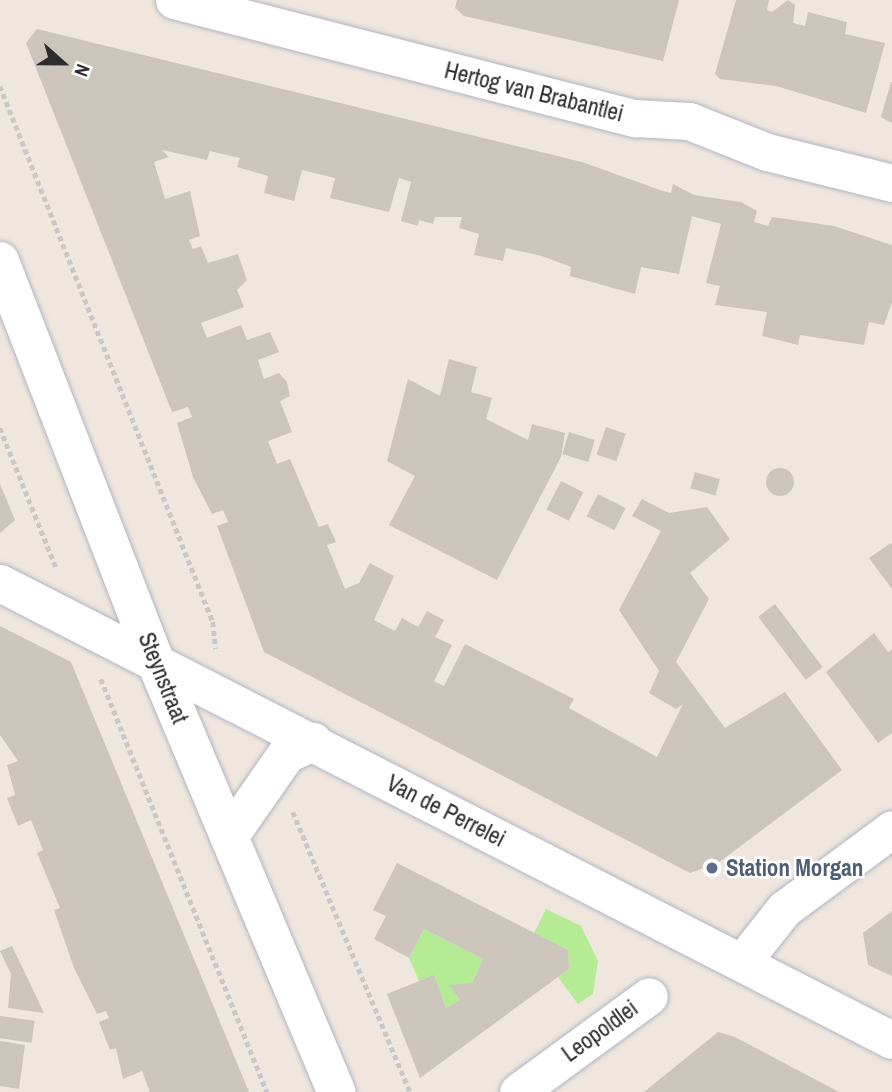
<!DOCTYPE html>
<style>
body{margin:0}
#map{position:relative;width:892px;height:1092px;overflow:hidden;background:#efe7de;font-family:"Archivo Narrow",sans-serif}
div>[style]{position:absolute}
.green>*{inset:0;background:#b6eb95}
.building>*{inset:0;background:#cbc5bc;transform-origin:0 0}
.round{border-radius:50%}
.path>*{height:4.5px;margin-top:-2.25px;transform-origin:0;background:repeating-linear-gradient(90deg,#c8c8c8 0 5px,transparent 0 8.5px)}
.roads{filter:drop-shadow(0 0 2px #b2b5c1) drop-shadow(0 0 2px #b2b5c1)}
.minor>*{height:37px;margin:-18.5px;padding:0 18.5px;transform-origin:18.5px;border-radius:18.5px;background:#fff}
.tertiary>*{height:38px;margin:-19px;padding:0 19px;transform-origin:19px;border-radius:19px;background:#fff}
.dots>*{width:19px;height:19px;translate:-50% -50%;box-sizing:border-box;border:4px solid #fff;border-radius:50%}
span{translate:-50% -50%;white-space:nowrap;text-align:center;line-height:1.15;-webkit-text-stroke:5px #fff;paint-order:stroke}
.street-label{font-size:23px;color:#2d2d2d}
.service-label{font-size:23px;color:#4e5e75;font-weight:700}
.left{translate:0 -50%;text-align:left}
.north{position:absolute;left:28px;top:28px;width:70px;height:70px;-webkit-text-stroke:5px #fff;paint-order:stroke;rotate:111deg;font-size:19px;font-weight:700;line-height:28px;text-align:center;color:#2d2d2d}
.north::after{content:'';display:block;margin:auto;width:24px;height:32px;background:#2d2d2d;clip-path:polygon(50% 0,100% 100%,50% 72%,0 100%)}
</style>
<div id="map">
<div class="green">
<i style="clip-path:polygon(546px 909px,581px 926px,598px 961px,593px 994px,578px 1004px,558px 977px,569px 969px,568px 950px,534px 933px)"></i>
<i style="clip-path:polygon(424px 929px,483px 959px,472px 983px,450px 986px,460px 1000px,446px 1008px,434px 976px,419px 981px,409px 958px)"></i>
</div>
<div class="building">
<i style="clip-path:polygon(457px 0,679px 0,663px 61px,464px 16px,455px 8px)"></i>
<i style="clip-path:polygon(736px 0,769px 0,767px 10px,772px 12px,788px 0,795px 5px,793px 23px,805px 26px,808px 12px,847px 22px,845px 34px,885px 43px,866px 113px,776px 86px,720px 79px,715px 74px)"></i>
<i style="clip-path:polygon(37px 29px,582px 162px,663px 191px,671px 193px,673px 184px,694px 195px,741px 202px,757px 211px,754px 222px,768px 226px,772px 217px,834px 226px,892px 245px,892px 302px,884px 325px,869px 322px,864px 345px,800px 335px,798px 345px,762px 336px,767px 312px,715px 305px,720px 286px,706px 283px,721px 224px,692px 216px,679px 274px,641px 267px,635px 294px,570px 276px,571px 267px,542px 256px,506px 248px,503px 261px,474px 255px,479px 234px,459px 228px,462px 217px,435px 217px,433px 224px,419px 220px,418px 226px,401px 221px,411px 182px,399px 178px,389px 212px,330px 198px,335px 178px,302px 170px,294px 201px,264px 193px,268px 176px,237px 167px,240px 158px,210px 151px,207px 160px,162px 150px,169px 157px,154px 162px,165px 199px,190px 191px,200px 236px,189px 240px,193px 249px,201px 246px,208px 263px,238px 254px,247px 280px,237px 290px,244px 307px,201px 323px,207px 338px,241px 325px,247px 340px,270px 332px,279px 352px,258px 360px,264px 379px,279px 373px,287px 382px,290px 396px,280px 401px,292px 432px,268px 441px,277px 464px,290px 459px,319px 527px,328px 524px,336px 542px,327px 545px,345px 589px,359px 583px,370px 563px,394px 576px,374px 620px,395px 631px,402px 618px,418px 627px,427px 611px,444px 620px,435px 637px,452px 645px,434px 681px,444px 686px,465px 644px,574px 699px,569px 708px,657px 757px,683px 704px,676px 709px,649px 693px,659px 671px,619px 610px,661px 531px,632px 516px,642px 499px,669px 513px,707px 507px,730px 539px,690px 573px,709px 599px,676px 662px,725px 728px,785px 692px,842px 770px,718px 863px,690px 873px,264px 652px,217px 526px,228px 522px,223px 510px,212px 514px,193px 477px,177px 423px,192px 417px,188px 407px,172px 412px,26px 43px)"></i>
<i style="clip-path:polygon(891px 82px,892px 82px,892px 123px,881px 117px)"></i>
<i style="clip-path:polygon(449px 359px,477px 367px,471px 392px,492px 398px,486px 419px,528px 440px,532px 424px,565px 433px,561px 457px,497px 580px,389px 525px,415px 476px,387px 461px,408px 379px,440px 396px)"></i>
<i style="left:606px;top:427px;width:21px;height:29px;rotate:19deg"></i>
<i style="left:569px;top:432px;width:27px;height:23px;rotate:17deg"></i>
<i class="round" style="left:766px;top:468px;width:28px;height:28px"></i>
<i style="left:695px;top:472px;width:26px;height:17px;rotate:16deg"></i>
<i style="left:561px;top:481px;width:25px;height:32px;rotate:27deg"></i>
<i style="clip-path:polygon(0 484px,15px 520px,0 533px)"></i>
<i style="left:598px;top:494px;width:31px;height:25px;rotate:27deg"></i>
<i style="clip-path:polygon(891px 543px,892px 544px,892px 589px,869px 558px)"></i>
<i style="left:775px;top:604px;width:79px;height:21px;rotate:53deg"></i>
<i style="clip-path:polygon(0 626px,71px 662px,249px 1092px,150px 1092px,142px 1071px,123px 1079px,116px 1048px,110px 1050px,99px 1022px,109px 1018px,106px 1011px,97px 1014px,74px 968px,54px 910px,60px 908px,37px 853px,43px 850px,31px 820px,18px 826px,7px 798px,15px 795px,7px 765px,18px 761px,0 735px)"></i>
<i style="clip-path:polygon(874px 633px,888px 652px,892px 649px,892px 733px,878px 743px,826px 672px)"></i>
<i style="clip-path:polygon(397px 863px,568px 950px,569px 969px,420px 1078px,387px 994px,434px 975px,446px 1008px,460px 1000px,449px 985px,472px 983px,483px 959px,424px 929px,409px 958px,374px 939px,386px 916px,373px 910px)"></i>
<i style="clip-path:polygon(892px 911px,892px 976px,868px 965px,863px 933px)"></i>
<i style="clip-path:polygon(12px 946px,26px 975px,44px 1013px,8px 1008px,11px 974px,0 951px)"></i>
<i style="left:0;top:1016px;width:35px;height:22px;rotate:8deg"></i>
<i style="clip-path:polygon(718px 1032px,735px 1037px,839px 1092px,644px 1092px)"></i>
<i style="clip-path:polygon(0 1041px,25px 1045px,19px 1089px,0 1086px)"></i>
</div>
<div class="path">
<i style="left:0;top:86px;width:577px;rotate:68.33deg"></i>
<i style="left:213px;top:622px;width:27px;rotate:84deg"></i>
<i style="left:0;top:428px;width:150px;rotate:68.1deg"></i>
<i style="left:101px;top:679px;width:445px;rotate:68.1deg"></i>
<i style="left:293px;top:812px;width:303px;rotate:67.3deg"></i>
</div>
<div class="roads">
<div class="minor">
<i style="left:174px;top:0;width:476px;rotate:14.4deg"></i>
<i style="left:635px;top:118px;width:54px;rotate:3.2deg"></i>
<i style="left:689px;top:121px;width:84px;rotate:21.7deg"></i>
<i style="left:767px;top:152px;width:129px;rotate:13.9deg"></i>
<i style="left:0;top:583px;width:1002px;rotate:27.13deg"></i>
<i style="left:742px;top:962px;width:68px;rotate:-51.6deg"></i>
<i style="left:784px;top:909px;width:134px;rotate:-36.5deg"></i>
<i style="left:518px;top:1092px;width:162px;rotate:-36.2deg"></i>
</div>
<div class="tertiary">
<i style="left:0;top:261px;width:426px;rotate:68.8deg"></i>
<i style="left:154px;top:658px;width:471px;rotate:67.2deg"></i>
<i style="left:229px;top:837px;width:101px;rotate:-55.1deg"></i>
<i style="left:287px;top:754px;width:29px;rotate:-25deg"></i>
</div>
</div>
<div class="dots">
<i style="left:712px;top:868px;background:#5c6f8a"></i>
</div>
<div class="street-label">
<span style="left:534px;top:92px;rotate:14deg">Hertog van Brabantlei</span>
<span style="left:163px;top:678px;rotate:68deg">Steynstraat</span>
<span style="left:446px;top:811px;rotate:27deg">Van de Perrelei</span>
<span style="left:600px;top:1031px;rotate:-36deg">Leopoldlei</span>
</div>
<div class="service-label">
<span class="left" style="left:726px;top:868px">Station Morgan</span>
</div>
<div class="north">N</div>
</div>
